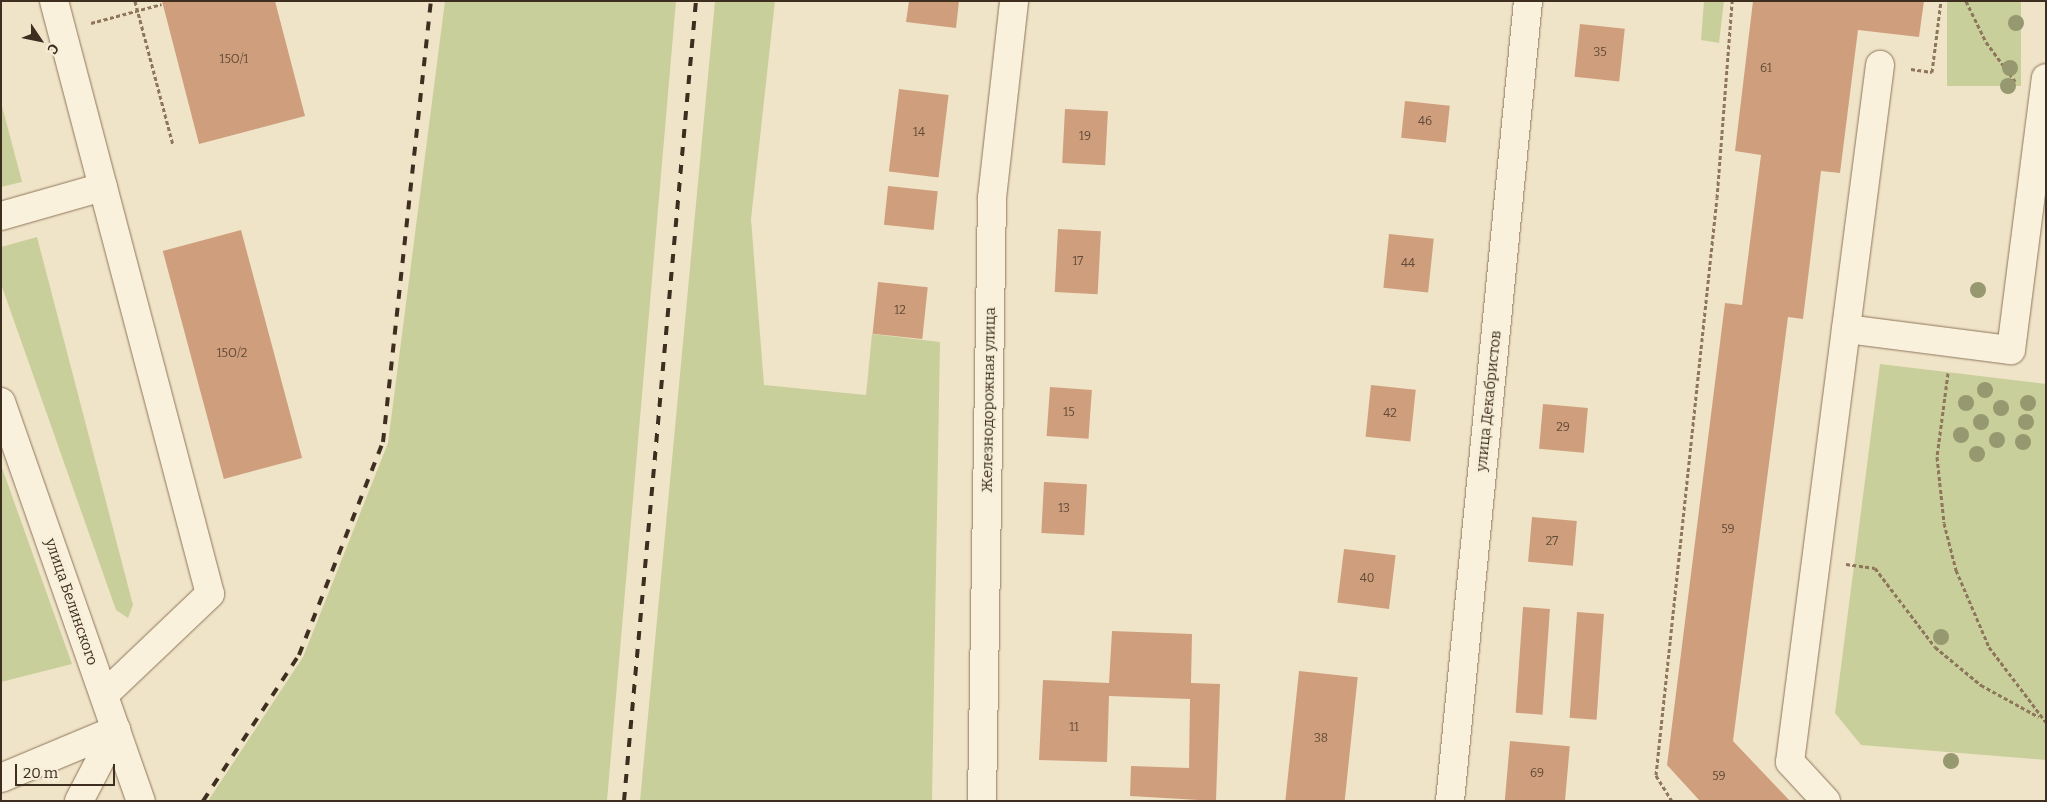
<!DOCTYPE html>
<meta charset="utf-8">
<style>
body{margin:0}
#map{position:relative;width:2047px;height:802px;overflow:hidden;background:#f0e4c8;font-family:Bitter,serif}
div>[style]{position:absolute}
.green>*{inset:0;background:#c9cf9b;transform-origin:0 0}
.building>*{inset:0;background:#cf9f7d;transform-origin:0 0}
.path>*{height:3px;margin-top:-1.5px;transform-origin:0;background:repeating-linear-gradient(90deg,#8d765c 0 4px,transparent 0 6.5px)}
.roads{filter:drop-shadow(0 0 1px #8d765c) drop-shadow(0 0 1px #8d765c)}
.minor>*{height:28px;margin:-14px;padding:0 14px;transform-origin:14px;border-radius:14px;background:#faf1dc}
.rail>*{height:4px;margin-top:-2px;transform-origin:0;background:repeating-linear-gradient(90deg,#3d2e20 0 9px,transparent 0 18px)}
.trees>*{width:16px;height:16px;margin:-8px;border-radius:50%;background:#96986f}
span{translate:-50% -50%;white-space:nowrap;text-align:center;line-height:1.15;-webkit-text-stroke:4px #f7eed8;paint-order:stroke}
.number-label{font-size:12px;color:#624a37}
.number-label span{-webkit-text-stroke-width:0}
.street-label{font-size:15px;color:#3d2e20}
.frame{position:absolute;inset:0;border:2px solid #3d2e20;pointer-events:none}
.north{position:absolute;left:15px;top:15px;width:50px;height:50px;-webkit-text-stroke:4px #f7eed8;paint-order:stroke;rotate:124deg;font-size:14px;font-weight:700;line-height:20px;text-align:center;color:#3d2e20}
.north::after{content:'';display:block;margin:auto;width:18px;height:22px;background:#3d2e20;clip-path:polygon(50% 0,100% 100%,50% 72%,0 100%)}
.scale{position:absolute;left:15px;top:764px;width:100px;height:22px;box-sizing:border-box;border:2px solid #3d2e20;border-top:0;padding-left:6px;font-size:15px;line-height:18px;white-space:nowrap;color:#3d2e20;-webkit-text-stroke:4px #f7eed8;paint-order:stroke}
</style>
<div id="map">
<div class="green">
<i style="clip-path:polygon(445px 1px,676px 1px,607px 801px,208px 801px,303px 657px,388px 443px)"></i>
<i style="clip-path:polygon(715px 1px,775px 1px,751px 219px,764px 385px,866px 395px,872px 334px,940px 342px,932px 801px,640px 801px)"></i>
<i style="clip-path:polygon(1704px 1px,1724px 1px,1719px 43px,1701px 40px)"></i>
<i style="left:1947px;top:1px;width:74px;height:85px"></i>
<i style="clip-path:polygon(1px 102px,22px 182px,1px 187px)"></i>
<i style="clip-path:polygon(37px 237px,133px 605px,128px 618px,116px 610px,1px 284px,1px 247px)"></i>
<i style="clip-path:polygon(1880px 364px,2046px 384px,2046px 760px,1861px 745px,1835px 713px)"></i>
<i style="clip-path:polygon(1px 465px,72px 664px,1px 682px)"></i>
</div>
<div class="building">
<i style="clip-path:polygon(162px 1px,275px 1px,305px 116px,199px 144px)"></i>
<i style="clip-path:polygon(909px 1px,959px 1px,956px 28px,906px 22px)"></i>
<i style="clip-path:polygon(1753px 1px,1924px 1px,1919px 37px,1858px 30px,1840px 173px,1821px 171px,1803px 319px,1788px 317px,1733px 741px,1790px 801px,1700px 801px,1667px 765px,1725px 303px,1742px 305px,1761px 155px,1735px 151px)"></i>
<i style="left:1580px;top:24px;width:45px;height:53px;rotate:6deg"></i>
<i style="left:899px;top:89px;width:50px;height:83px;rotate:7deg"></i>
<i style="left:1405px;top:101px;width:45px;height:37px;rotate:6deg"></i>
<i style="left:1065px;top:109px;width:43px;height:54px;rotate:3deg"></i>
<i style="left:888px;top:186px;width:50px;height:39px;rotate:6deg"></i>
<i style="left:1058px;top:229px;width:43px;height:63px;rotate:3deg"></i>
<i style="left:241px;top:230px;width:236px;height:81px;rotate:75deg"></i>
<i style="left:1389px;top:234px;width:45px;height:54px;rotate:6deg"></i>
<i style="left:878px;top:282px;width:50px;height:52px;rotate:6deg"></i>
<i style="left:1371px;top:385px;width:45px;height:52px;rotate:6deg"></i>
<i style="left:1050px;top:387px;width:42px;height:49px;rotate:4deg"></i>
<i style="left:1543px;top:404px;width:45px;height:45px;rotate:5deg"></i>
<i style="left:1044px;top:482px;width:43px;height:51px;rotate:3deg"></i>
<i style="left:1532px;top:517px;width:45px;height:45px;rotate:5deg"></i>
<i style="left:1344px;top:549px;width:52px;height:54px;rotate:7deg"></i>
<i style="left:1523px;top:607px;width:27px;height:106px;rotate:4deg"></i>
<i style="left:1577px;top:612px;width:27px;height:106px;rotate:4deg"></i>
<i style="clip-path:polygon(1112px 631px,1192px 634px,1191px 683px,1220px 684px,1216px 801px,1130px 796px,1131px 766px,1189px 768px,1190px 699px,1109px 696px,1107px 762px,1039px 760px,1043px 680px,1109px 683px)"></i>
<i style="left:1299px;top:671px;width:59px;height:131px;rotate:6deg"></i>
<i style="left:1510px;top:741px;width:60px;height:60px;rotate:5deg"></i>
</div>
<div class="path">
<i style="left:135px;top:1px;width:149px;rotate:75.2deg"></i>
<i style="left:1966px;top:1px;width:46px;rotate:64deg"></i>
<i style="left:1986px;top:42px;width:49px;rotate:53.4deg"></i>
<i style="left:91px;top:23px;width:73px;rotate:-15deg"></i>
<i style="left:1911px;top:69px;width:21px;rotate:8deg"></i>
<i style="left:1932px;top:72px;width:72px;rotate:-82.8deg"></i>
<i style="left:1948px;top:373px;width:85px;rotate:97.5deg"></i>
<i style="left:1937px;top:457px;width:66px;rotate:83.9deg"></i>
<i style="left:1944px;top:523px;width:49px;rotate:75.7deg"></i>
<i style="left:1956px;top:570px;width:84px;rotate:66.8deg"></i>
<i style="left:1989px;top:647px;width:94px;rotate:52.8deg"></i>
<i style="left:1846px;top:564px;width:29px;rotate:8deg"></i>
<i style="left:1875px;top:568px;width:99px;rotate:52.8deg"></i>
<i style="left:1935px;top:647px;width:60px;rotate:39.6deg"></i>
<i style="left:1981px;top:685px;width:66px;rotate:28.9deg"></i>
<i style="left:1672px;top:801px;width:31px;rotate:-122deg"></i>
<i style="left:1656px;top:775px;width:580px;rotate:-83.97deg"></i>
<i style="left:1717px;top:198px;width:198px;rotate:-85.6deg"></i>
</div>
<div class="roads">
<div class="minor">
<i style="left:54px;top:1px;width:613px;rotate:75.26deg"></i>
<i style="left:210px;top:594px;width:146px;rotate:136.4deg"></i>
<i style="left:1px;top:216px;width:106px;rotate:-15.9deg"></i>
<i style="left:1846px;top:329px;width:166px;rotate:7.3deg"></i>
<i style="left:2011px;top:350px;width:274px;rotate:-82.7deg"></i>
<i style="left:1px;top:402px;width:423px;rotate:70.7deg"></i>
<i style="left:1px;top:778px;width:125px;rotate:-22.7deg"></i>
<i style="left:79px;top:801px;width:80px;rotate:-62.5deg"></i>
<i style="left:982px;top:801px;width:603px;rotate:-89.05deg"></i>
<i style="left:992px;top:198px;width:198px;rotate:-83.6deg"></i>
<i style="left:1450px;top:801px;width:804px;rotate:-84.43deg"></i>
<i style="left:1826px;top:801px;width:53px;rotate:-132.7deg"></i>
<i style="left:1790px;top:762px;width:703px;rotate:-82.64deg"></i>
</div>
</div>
<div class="rail">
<i style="left:203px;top:801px;width:175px;rotate:-56.7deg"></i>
<i style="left:299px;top:655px;width:229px;rotate:-68.5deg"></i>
<i style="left:383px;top:442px;width:444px;rotate:-83.8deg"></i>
<i style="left:624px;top:801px;width:803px;rotate:-84.86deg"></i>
</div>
<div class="trees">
<i style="left:2016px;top:23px"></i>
<i style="left:2010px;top:68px"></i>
<i style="left:2008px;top:86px"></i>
<i style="left:1978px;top:290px"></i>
<i style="left:1985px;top:390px"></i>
<i style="left:1966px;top:403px"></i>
<i style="left:2028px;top:403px"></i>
<i style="left:2001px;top:408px"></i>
<i style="left:1981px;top:422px"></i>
<i style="left:2026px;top:422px"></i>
<i style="left:1961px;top:435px"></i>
<i style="left:1997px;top:440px"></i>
<i style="left:2023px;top:442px"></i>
<i style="left:1977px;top:454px"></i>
<i style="left:1941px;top:637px"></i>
<i style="left:1951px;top:761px"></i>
</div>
<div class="number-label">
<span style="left:1600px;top:53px">35</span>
<span style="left:234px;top:60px">15О/1</span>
<span style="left:1766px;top:69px">61</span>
<span style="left:1425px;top:122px">46</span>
<span style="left:919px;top:133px">14</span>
<span style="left:1085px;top:137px">19</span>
<span style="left:1078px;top:262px">17</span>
<span style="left:1408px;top:264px">44</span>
<span style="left:900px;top:311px">12</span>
<span style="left:232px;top:354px">15О/2</span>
<span style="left:1069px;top:413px">15</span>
<span style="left:1390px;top:414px">42</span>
<span style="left:1563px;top:428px">29</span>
<span style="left:1064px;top:509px">13</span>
<span style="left:1728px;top:530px">59</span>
<span style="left:1552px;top:542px">27</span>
<span style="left:1367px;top:579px">40</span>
<span style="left:1074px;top:728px">11</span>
<span style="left:1321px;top:739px">38</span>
<span style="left:1537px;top:774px">69</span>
<span style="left:1719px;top:777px">59</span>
</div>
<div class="street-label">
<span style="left:989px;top:400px;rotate:-89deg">Железнодорожная улица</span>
<span style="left:1489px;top:401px;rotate:-84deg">улица Декабристов</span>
<span style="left:71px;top:602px;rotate:71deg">улица Белинского</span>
</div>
<div class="frame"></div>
<div class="north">С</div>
<div class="scale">20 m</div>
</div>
